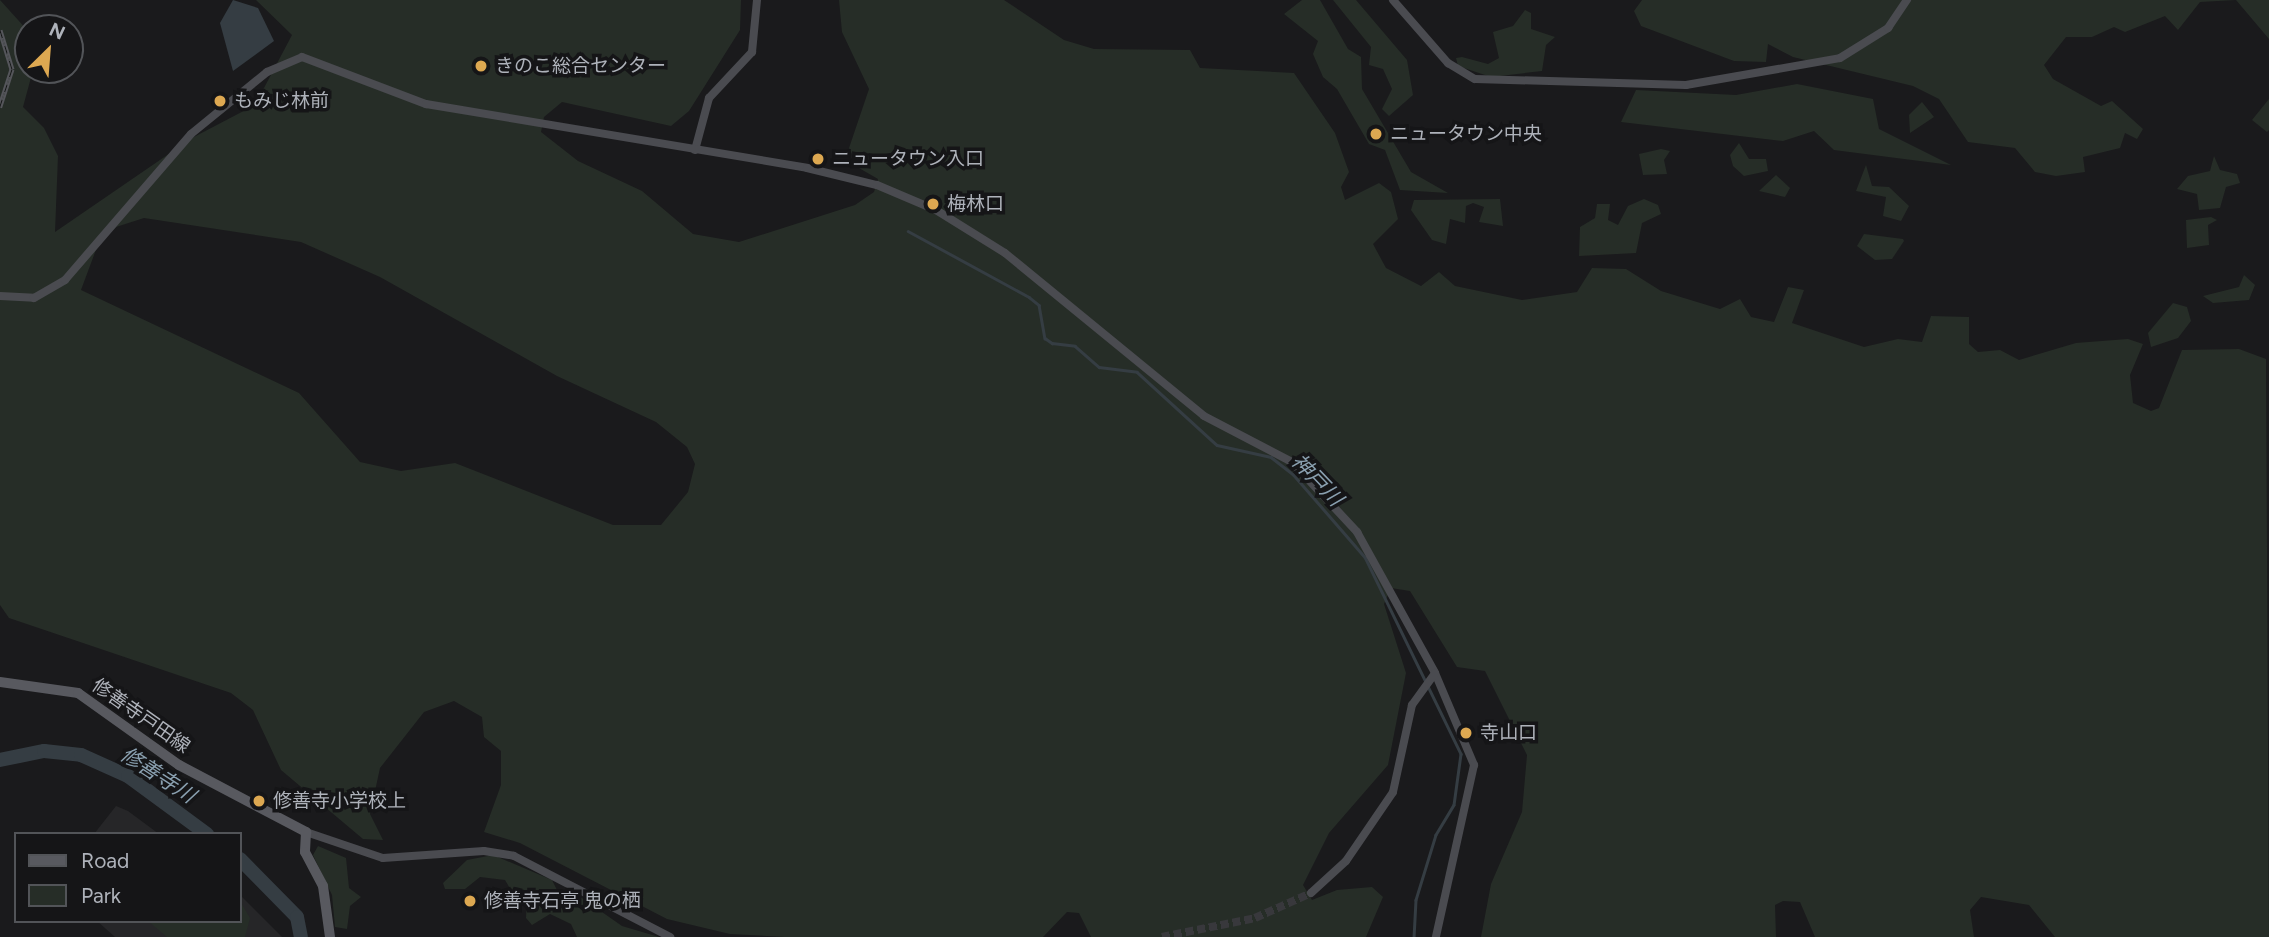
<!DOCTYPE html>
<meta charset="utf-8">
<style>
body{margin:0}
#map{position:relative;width:2269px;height:937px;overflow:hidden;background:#1a1a1c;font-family:Figtree,"Noto Sans JP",sans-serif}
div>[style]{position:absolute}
.built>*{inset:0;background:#262628}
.green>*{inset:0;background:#262d27}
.water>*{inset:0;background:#353d43}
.stream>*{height:2.5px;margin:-1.25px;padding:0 1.25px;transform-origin:1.25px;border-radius:1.25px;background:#353d43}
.river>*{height:14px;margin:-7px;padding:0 7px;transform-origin:7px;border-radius:7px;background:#353d43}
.secondary-tunnel>*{height:8px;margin-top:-4px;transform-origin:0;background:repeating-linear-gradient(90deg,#38383c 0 8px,transparent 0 12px)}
.secondary>*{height:8px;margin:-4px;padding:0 4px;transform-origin:4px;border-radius:4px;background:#4a4b50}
.primary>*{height:10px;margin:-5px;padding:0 5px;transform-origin:5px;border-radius:5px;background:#58595f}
.rail>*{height:5px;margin-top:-2.5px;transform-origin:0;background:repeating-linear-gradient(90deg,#151517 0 8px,#55565b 0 16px);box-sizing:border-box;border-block:2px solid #55565b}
.dots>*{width:19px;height:19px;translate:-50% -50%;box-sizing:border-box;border:4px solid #151517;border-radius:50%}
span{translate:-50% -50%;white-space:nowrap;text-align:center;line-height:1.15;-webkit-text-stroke:7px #151517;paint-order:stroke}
.poi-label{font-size:19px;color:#aeb2ba}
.left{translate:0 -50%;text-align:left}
.street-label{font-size:19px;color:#aeb2ba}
.water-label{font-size:21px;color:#8aa0b0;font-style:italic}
.legend{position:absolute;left:14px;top:832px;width:228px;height:91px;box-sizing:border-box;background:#151517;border:2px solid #525458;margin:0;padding:9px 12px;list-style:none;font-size:21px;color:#aeb2ba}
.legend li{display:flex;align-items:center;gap:14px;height:35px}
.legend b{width:35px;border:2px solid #525458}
.north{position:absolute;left:14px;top:14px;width:70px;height:70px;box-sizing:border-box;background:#151517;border:2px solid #525458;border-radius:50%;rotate:25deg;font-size:19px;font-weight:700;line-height:28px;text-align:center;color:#aeb2ba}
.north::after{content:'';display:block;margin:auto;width:24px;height:32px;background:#dda851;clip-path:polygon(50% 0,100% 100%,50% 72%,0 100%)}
</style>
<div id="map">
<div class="built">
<i style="clip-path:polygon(116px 806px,128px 811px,159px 834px,94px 834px)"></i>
<i style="clip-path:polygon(240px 895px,282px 937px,115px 937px,97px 921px,240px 921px)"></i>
</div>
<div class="green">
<i style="clip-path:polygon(evenodd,0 0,28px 31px,33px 70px,23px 107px,44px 128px,58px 156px,55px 232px,192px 138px,255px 105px,292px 35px,256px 0,741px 0,740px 30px,689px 111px,671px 126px,562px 102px,544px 117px,541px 132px,578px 161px,642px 191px,693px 234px,739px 242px,855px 205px,874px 192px,878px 179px,859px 168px,849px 148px,869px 89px,842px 32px,839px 0,1004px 0,1064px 40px,1094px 49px,1190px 50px,1200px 68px,1294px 73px,1335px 133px,1349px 172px,1341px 187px,1345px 200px,1379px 183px,1391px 192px,1398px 219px,1373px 244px,1386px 268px,1421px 286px,1439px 272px,1455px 286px,1522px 300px,1577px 292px,1592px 268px,1626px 269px,1661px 291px,1720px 309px,1740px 299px,1751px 317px,1774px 322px,1788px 287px,1804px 290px,1792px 323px,1864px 347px,1898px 339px,1922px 342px,1931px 316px,1969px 317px,1969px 344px,1978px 352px,2000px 350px,2019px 360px,2076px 343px,2128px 339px,2143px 344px,2130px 375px,2133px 403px,2151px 411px,2159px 408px,2182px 350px,2239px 349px,2266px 359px,2269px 937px,2055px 937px,2029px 905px,1981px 897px,1970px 910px,1974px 937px,1815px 937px,1800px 902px,1783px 901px,1775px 905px,1776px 937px,1481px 937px,1491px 884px,1522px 812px,1527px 755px,1485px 671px,1457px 667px,1410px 591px,1391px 588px,1384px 604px,1406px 673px,1388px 765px,1329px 833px,1303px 885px,1312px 900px,1337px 890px,1372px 887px,1383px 897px,1366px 937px,1091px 937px,1079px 913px,1067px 912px,1043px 937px,785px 937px,730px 934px,667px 919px,520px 843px,484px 832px,501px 785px,501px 751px,484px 737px,482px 717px,454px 701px,424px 712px,380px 768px,370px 814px,383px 840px,363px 839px,281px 770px,253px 710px,231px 693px,9px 618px,0 605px,0 0,144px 218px,301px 242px,380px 277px,557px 376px,656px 422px,687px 447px,695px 464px,688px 492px,661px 525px,613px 525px,455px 463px,401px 471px,360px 462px,299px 393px,81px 290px,97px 247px,116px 227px,144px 218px)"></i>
<i style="clip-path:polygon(1302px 0,1320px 0,1348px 49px,1361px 57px,1362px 89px,1411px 172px,1448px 193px,1400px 190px,1385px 150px,1369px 144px,1337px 89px,1323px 77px,1313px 54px,1318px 41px,1284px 14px)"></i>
<i style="clip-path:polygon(1333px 0,1356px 0,1407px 60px,1413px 95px,1389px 116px,1382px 109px,1392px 89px,1383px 69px,1369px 65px,1371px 47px)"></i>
<i style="clip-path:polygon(1642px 0,2269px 0,2269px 39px,2236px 0,2200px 2px,2178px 30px,2165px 16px,2125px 32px,2114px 27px,2092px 37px,2066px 37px,2044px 65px,2053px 79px,2101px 106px,2112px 101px,2143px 129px,2137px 139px,2125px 133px,2120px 148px,2083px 157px,2085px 172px,2056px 176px,2035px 172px,2015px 148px,1968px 142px,1939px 99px,1913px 86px,1793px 57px,1768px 44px,1766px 62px,1734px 61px,1641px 26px,1634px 11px)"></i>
<i style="clip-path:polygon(1525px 10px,1531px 13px,1531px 29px,1555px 37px,1546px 45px,1542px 71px,1491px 77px,1458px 66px,1456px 58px,1462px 57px,1488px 64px,1499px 58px,1493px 32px,1513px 26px)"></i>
<i style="clip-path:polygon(1797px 84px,1873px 99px,1879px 129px,1951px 165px,1834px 150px,1814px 131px,1783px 141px,1621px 122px,1636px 90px,1736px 95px)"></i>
<i style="clip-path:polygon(2269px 99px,2269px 130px,2267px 132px,2252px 120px)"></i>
<i style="clip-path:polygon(1922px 102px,1934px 117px,1910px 133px,1909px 115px)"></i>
<i style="clip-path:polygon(1739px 143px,1749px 159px,1766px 159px,1768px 171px,1744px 176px,1733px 166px,1730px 155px)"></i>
<i style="clip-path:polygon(1661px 149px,1670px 151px,1664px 160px,1667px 174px,1643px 175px,1639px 154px)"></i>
<i style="clip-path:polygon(2214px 156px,2220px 170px,2237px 174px,2240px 183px,2226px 187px,2220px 208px,2199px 210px,2197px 194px,2177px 189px,2188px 176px,2210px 171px)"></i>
<i style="clip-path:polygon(1866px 165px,1872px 186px,1889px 187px,1909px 206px,1901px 221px,1883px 216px,1886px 197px,1856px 191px)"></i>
<i style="clip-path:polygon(1776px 175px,1790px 188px,1785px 197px,1759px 191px)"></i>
<i style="clip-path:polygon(1500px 199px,1503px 226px,1479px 222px,1484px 207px,1473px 203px,1466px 206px,1465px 223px,1450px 219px,1446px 244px,1432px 240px,1411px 210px,1414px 200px)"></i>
<i style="clip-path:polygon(1644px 199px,1658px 205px,1661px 214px,1642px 223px,1636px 253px,1579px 256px,1580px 227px,1595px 218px,1597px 204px,1610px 204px,1608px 220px,1618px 225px,1628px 206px)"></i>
<i style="clip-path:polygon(2211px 217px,2217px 220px,2208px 225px,2209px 245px,2187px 248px,2186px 220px)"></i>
<i style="clip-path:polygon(1864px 234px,1903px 239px,1904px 241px,1892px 259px,1875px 260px,1857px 246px)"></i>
<i style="clip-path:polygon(2244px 275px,2255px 285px,2249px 300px,2213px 303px,2203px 296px,2239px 287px)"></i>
<i style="clip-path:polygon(2173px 303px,2187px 307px,2191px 321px,2178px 338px,2151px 347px,2148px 333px)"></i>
<i style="clip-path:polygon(318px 846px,346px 858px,349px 888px,361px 897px,350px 906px,347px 929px,335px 927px,332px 895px,313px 855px)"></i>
<i style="clip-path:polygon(493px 855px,552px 880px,558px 892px,579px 896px,622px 926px,659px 937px,577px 937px,571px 924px,550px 914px,532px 925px,526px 918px,527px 896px,512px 892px,505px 880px,480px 877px,465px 889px,445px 889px,443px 883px,467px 860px)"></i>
<i style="clip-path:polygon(240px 901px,250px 918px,245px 937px,167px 937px,148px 921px,240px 921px)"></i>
</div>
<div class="water">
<i style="clip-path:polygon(233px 0,258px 8px,274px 41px,233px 71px,220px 23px)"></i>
</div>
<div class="stream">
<i style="left:908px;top:231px;width:138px;rotate:28.6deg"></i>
<i style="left:1029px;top:297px;width:13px;rotate:39deg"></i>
<i style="left:1039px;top:305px;width:34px;rotate:80deg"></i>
<i style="left:1045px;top:338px;width:9px;rotate:36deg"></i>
<i style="left:1052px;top:343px;width:23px;rotate:7deg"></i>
<i style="left:1075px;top:346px;width:32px;rotate:41deg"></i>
<i style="left:1099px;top:367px;width:38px;rotate:7deg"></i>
<i style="left:1137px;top:372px;width:108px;rotate:42.4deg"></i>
<i style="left:1217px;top:445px;width:55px;rotate:12.5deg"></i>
<i style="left:1271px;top:457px;width:28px;rotate:38deg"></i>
<i style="left:1293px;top:474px;width:110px;rotate:49.1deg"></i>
<i style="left:1365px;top:557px;width:219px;rotate:64deg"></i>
<i style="left:1461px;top:754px;width:51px;rotate:97.8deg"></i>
<i style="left:1454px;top:805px;width:35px;rotate:121deg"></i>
<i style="left:1436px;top:835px;width:68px;rotate:107.1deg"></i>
<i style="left:1416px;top:900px;width:37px;rotate:93deg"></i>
</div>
<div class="river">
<i style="left:0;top:760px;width:45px;rotate:-11.6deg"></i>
<i style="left:44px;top:751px;width:37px;rotate:6deg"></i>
<i style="left:81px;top:755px;width:51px;rotate:24.1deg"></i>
<i style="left:128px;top:776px;width:98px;rotate:36.3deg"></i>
<i style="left:240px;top:859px;width:81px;rotate:45.5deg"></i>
<i style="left:297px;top:917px;width:20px;rotate:79deg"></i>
</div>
<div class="secondary-tunnel">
<i style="left:1162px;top:937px;width:95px;rotate:-11.5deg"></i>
<i style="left:1255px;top:918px;width:61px;rotate:-24.1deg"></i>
</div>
<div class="secondary">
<i style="left:1393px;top:0;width:84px;rotate:48.9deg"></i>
<i style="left:1448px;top:63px;width:31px;rotate:31deg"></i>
<i style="left:1475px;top:79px;width:211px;rotate:1.6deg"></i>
<i style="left:1686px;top:85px;width:156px;rotate:-9.9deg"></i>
<i style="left:1840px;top:58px;width:57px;rotate:-32deg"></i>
<i style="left:1888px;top:28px;width:34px;rotate:-56deg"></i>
<i style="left:695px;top:150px;width:54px;rotate:-74.9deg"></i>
<i style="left:709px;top:98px;width:63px;rotate:-46.9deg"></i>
<i style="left:752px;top:52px;width:52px;rotate:-84.5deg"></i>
<i style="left:0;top:296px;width:34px;rotate:3deg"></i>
<i style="left:34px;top:298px;width:36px;rotate:-30deg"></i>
<i style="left:65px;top:280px;width:193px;rotate:-49.2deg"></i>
<i style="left:191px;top:134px;width:98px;rotate:-39.2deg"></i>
<i style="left:267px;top:72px;width:38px;rotate:-23deg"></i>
<i style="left:302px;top:57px;width:133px;rotate:20.8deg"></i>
<i style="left:426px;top:104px;width:386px;rotate:9.5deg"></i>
<i style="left:807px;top:168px;width:72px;rotate:13.7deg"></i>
<i style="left:877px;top:185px;width:64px;rotate:23deg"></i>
<i style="left:936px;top:210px;width:81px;rotate:31.9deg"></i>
<i style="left:1005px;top:253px;width:257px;rotate:39.3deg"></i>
<i style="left:1204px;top:416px;width:99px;rotate:27.6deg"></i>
<i style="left:1292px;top:462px;width:96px;rotate:47.1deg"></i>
<i style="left:1357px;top:532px;width:161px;rotate:61deg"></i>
<i style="left:1435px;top:673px;width:100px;rotate:67deg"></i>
<i style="left:1474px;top:765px;width:176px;rotate:102.5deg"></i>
<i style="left:306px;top:832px;width:81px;rotate:18.7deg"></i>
<i style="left:383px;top:858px;width:101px;rotate:-4deg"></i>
<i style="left:484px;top:851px;width:30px;rotate:9deg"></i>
<i style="left:514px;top:856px;width:176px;rotate:27.4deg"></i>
<i style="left:1311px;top:893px;width:47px;rotate:-42.4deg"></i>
<i style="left:1346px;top:861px;width:83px;rotate:-55.7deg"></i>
<i style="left:1393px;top:792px;width:89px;rotate:-77.7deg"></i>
<i style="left:1412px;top:705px;width:39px;rotate:-54deg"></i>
</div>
<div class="primary">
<i style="left:0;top:682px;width:79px;rotate:8deg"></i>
<i style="left:78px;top:693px;width:124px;rotate:35.5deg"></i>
<i style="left:179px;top:765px;width:144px;rotate:27.8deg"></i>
<i style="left:306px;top:832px;width:20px;rotate:93deg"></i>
<i style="left:305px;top:852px;width:38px;rotate:62deg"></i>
<i style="left:323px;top:886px;width:51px;rotate:82.2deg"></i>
</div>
<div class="rail">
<i style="left:0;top:30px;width:41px;rotate:72.9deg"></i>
<i style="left:12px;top:69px;width:40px;rotate:108deg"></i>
</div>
<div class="dots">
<i style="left:481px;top:66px;background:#dda851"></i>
<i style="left:220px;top:101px;background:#dda851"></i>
<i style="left:1376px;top:134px;background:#dda851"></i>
<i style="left:818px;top:159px;background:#dda851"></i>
<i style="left:933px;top:204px;background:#dda851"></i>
<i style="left:1466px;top:733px;background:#dda851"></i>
<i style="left:259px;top:801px;background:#dda851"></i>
<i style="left:470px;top:901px;background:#dda851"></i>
</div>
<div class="poi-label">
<span class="left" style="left:495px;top:66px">きのこ総合センター</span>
<span class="left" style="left:234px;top:101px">もみじ林前</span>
<span class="left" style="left:1390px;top:134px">ニュータウン中央</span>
<span class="left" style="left:832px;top:159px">ニュータウン入口</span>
<span class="left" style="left:947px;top:204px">梅林口</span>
<span class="left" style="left:1480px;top:733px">寺山口</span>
<span class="left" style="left:273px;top:801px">修善寺小学校上</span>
<span class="left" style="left:484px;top:901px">修善寺石亭 鬼の栖</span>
</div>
<div class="street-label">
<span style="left:141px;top:716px;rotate:35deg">修善寺戸田線</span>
</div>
<div class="water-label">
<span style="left:1317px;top:480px;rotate:46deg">神戸川</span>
<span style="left:158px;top:775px;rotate:33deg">修善寺川</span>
</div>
<ul class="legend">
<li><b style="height:9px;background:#58595f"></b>Road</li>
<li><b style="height:19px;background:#262d27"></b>Park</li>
</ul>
<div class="north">N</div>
</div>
